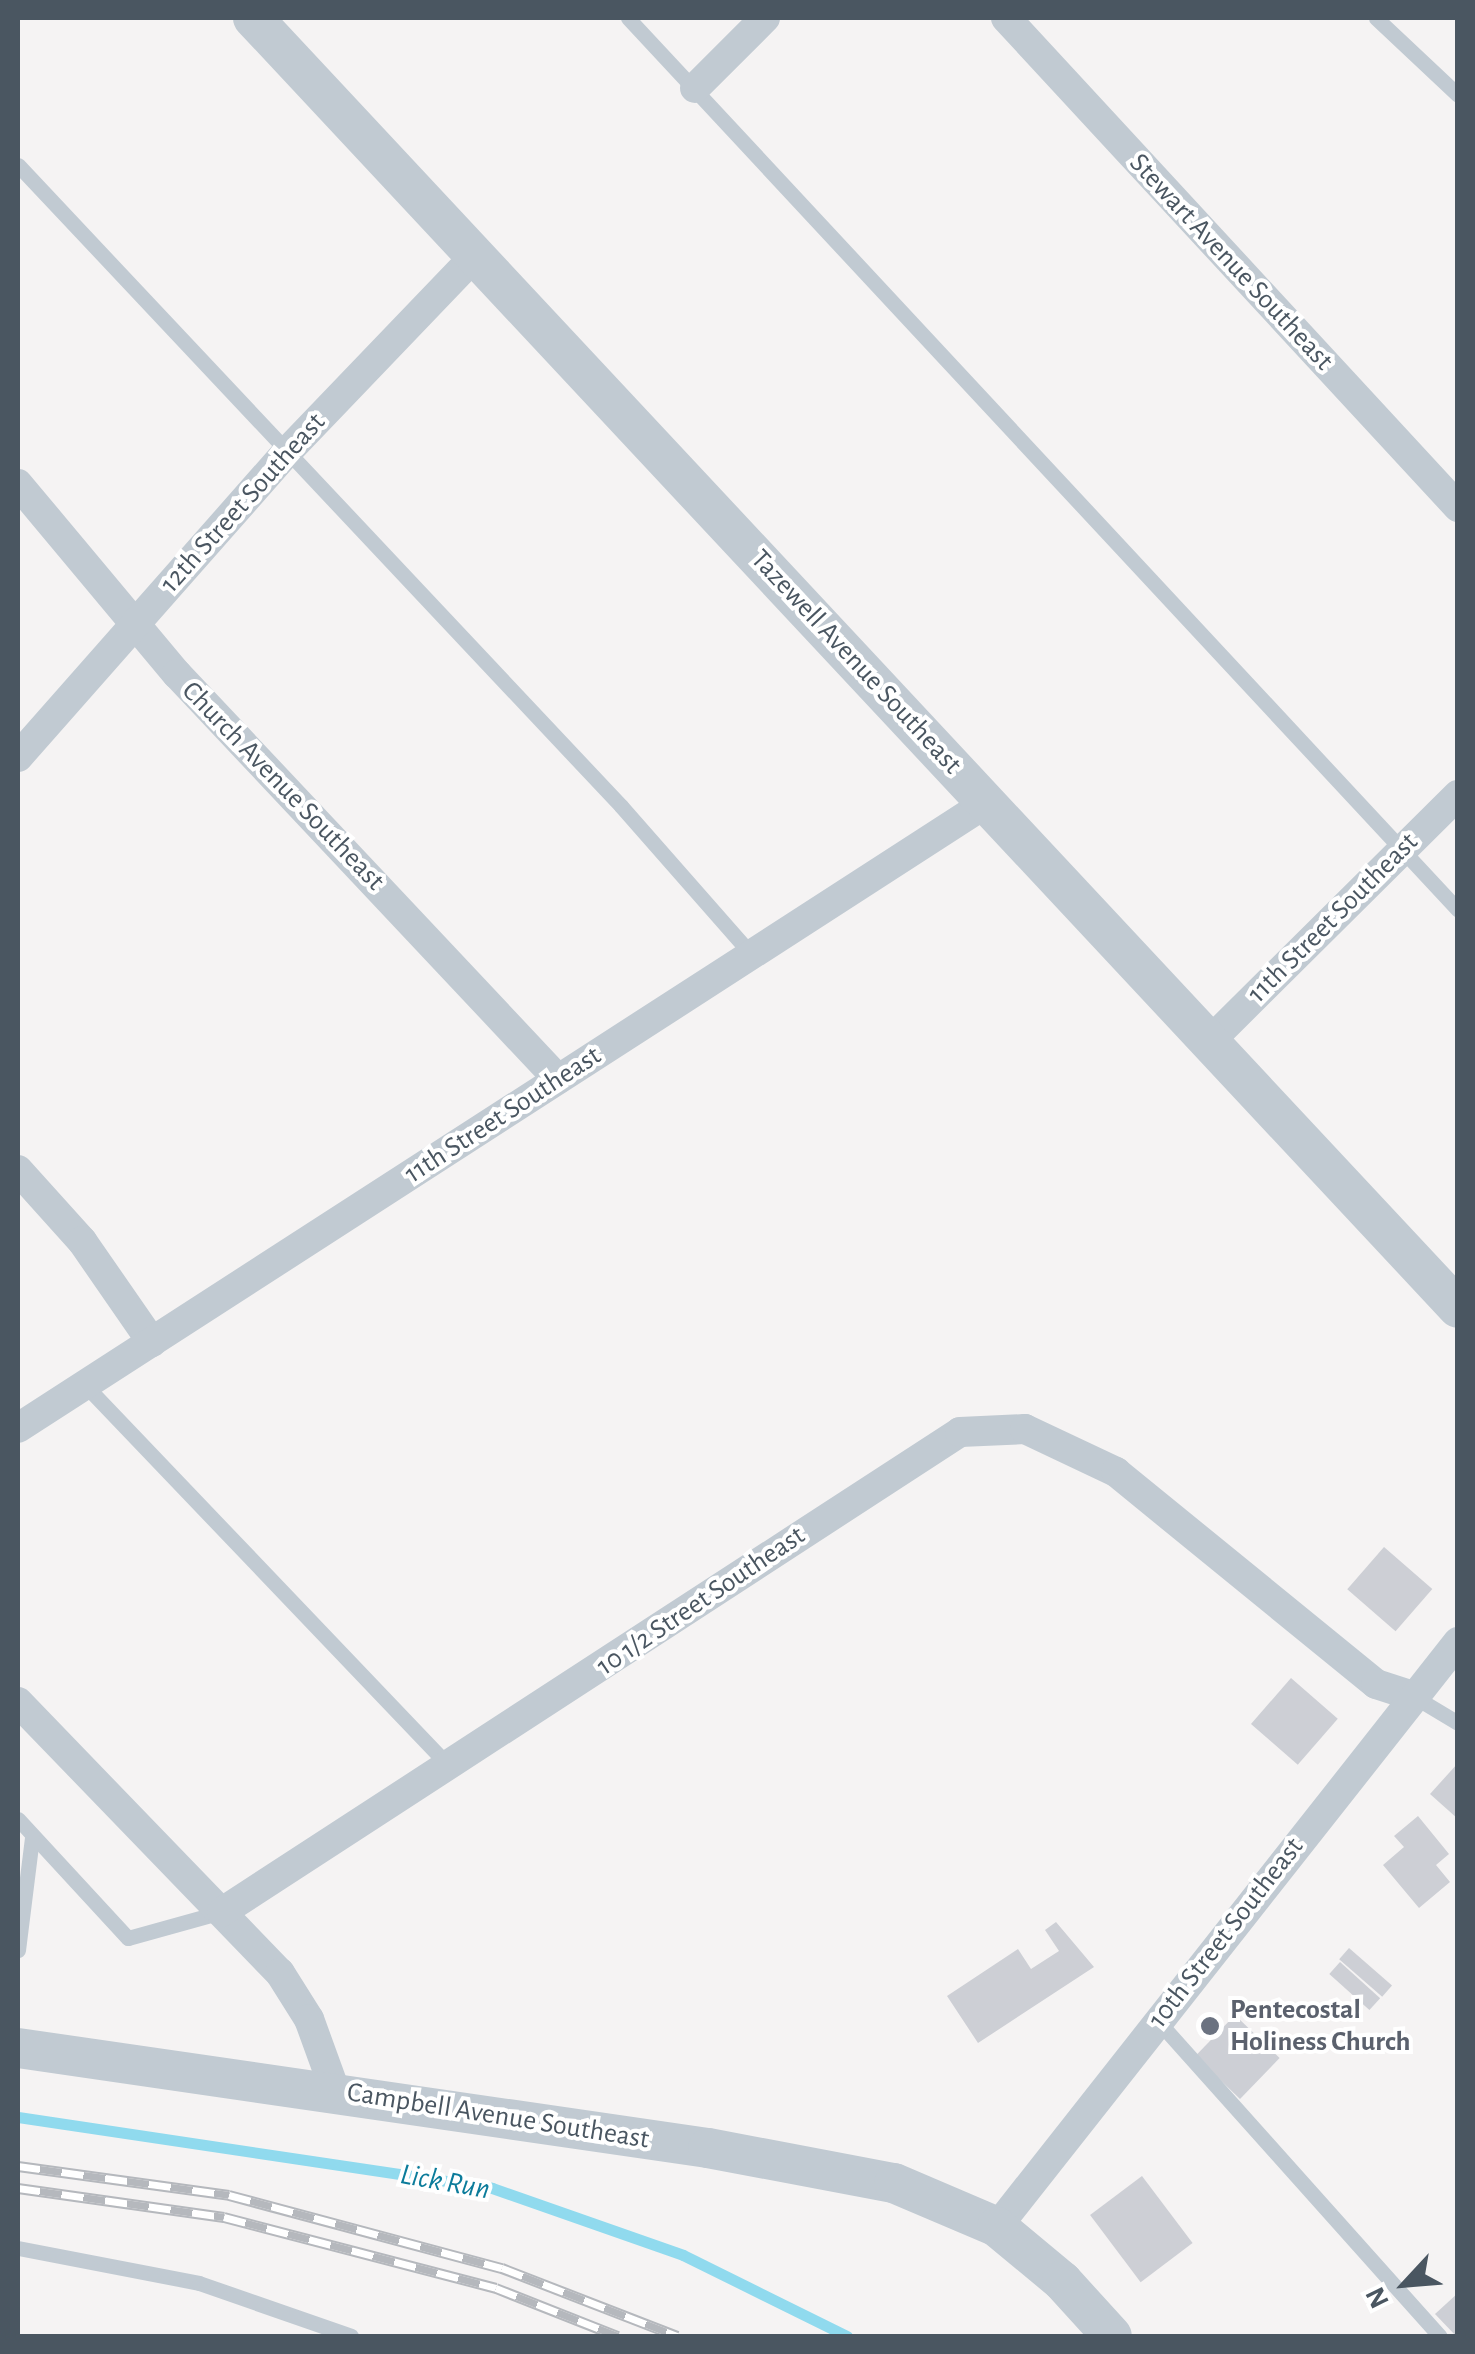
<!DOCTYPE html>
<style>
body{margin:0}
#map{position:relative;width:1475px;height:2354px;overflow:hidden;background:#f5f3f3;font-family:"Alegreya Sans",sans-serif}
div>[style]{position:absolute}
.stream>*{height:11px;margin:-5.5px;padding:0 5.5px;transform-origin:5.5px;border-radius:5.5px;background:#90daee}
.building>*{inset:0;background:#cdcfd5;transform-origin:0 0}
.service>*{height:15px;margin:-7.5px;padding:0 7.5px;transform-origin:7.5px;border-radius:7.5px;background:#c1cad2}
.minor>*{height:30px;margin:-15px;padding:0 15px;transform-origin:15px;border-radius:15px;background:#c1cad2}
.tertiary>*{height:40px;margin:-20px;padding:0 20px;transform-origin:20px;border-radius:20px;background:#c1cad2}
.rail>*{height:11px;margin-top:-5.5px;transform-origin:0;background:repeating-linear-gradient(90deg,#fff 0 22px,#b5b8bd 0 44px);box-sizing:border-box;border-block:2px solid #b5b8bd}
.dots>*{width:28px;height:28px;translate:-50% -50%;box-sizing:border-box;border:5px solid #fff;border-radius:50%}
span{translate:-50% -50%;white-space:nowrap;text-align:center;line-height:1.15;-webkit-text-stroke:8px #fff;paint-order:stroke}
.street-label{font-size:28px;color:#4a5661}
.worship-label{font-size:28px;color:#5b616d;font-weight:700}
.left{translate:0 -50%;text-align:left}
.water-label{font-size:30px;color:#0c7c9b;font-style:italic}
.frame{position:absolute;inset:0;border:20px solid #4a5661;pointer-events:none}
.north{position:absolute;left:1355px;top:2234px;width:100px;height:100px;-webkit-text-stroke:8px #fff;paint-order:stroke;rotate:244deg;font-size:28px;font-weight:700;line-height:40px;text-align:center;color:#4a5661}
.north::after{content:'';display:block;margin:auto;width:35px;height:45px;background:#4a5661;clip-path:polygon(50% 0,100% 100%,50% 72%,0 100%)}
</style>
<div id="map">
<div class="stream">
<i style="left:18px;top:2117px;width:479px;rotate:8.5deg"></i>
<i style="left:492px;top:2188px;width:202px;rotate:19.3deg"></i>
<i style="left:683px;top:2255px;width:183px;rotate:26.3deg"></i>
</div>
<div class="building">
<i style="left:1384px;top:1547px;width:64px;height:56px;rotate:41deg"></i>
<i style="left:1291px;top:1678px;width:62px;height:61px;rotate:41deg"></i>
<i style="clip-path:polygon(1458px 1763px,1458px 1819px,1430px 1794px)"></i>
<i style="clip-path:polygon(1418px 1816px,1449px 1854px,1436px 1865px,1450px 1882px,1419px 1908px,1383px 1865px,1404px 1847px,1394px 1836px)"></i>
<i style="clip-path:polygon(1056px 1922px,1094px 1967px,978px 2043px,947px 1996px,1018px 1949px,1031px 1969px,1059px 1951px,1045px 1930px)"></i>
<i style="left:1349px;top:1948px;width:57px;height:15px;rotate:41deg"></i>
<i style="left:1340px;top:1962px;width:54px;height:16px;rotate:42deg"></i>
<i style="left:1235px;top:2015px;width:62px;height:57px;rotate:44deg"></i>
<i style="left:1142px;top:2176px;width:84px;height:65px;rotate:53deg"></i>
<i style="clip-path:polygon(1458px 2293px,1458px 2336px,1456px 2336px,1435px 2314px)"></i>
</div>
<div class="service">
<i style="left:628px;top:18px;width:1218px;rotate:47.06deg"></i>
<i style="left:1376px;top:18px;width:112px;rotate:43.2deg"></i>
<i style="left:18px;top:165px;width:880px;rotate:46.75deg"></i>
<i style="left:621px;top:806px;width:198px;rotate:48.7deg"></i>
<i style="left:85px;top:1385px;width:527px;rotate:46.31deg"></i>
<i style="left:1413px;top:1696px;width:52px;rotate:31deg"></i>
<i style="left:18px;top:1819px;width:162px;rotate:47.3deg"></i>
<i style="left:128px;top:1938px;width:98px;rotate:-15.5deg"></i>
<i style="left:18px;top:1950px;width:113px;rotate:-82.9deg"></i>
<i style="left:1157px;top:2020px;width:424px;rotate:48.2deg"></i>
<i style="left:18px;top:2248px;width:184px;rotate:10.9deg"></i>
<i style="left:199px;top:2283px;width:161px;rotate:19.2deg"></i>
</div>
<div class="minor">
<i style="left:1006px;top:18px;width:666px;rotate:47.25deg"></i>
<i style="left:695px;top:88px;width:99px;rotate:-45deg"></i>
<i style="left:18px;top:484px;width:248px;rotate:50.1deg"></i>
<i style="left:177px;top:674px;width:556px;rotate:46.75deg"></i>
<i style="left:18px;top:757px;width:404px;rotate:-48.6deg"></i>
<i style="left:285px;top:454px;width:274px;rotate:-46.2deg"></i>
<i style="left:1210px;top:1041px;width:349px;rotate:-44.8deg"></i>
<i style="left:18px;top:1170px;width:96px;rotate:48deg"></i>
<i style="left:82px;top:1241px;width:123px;rotate:55.3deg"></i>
<i style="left:18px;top:1428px;width:1154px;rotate:-32.84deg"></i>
<i style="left:18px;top:1702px;width:377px;rotate:46deg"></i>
<i style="left:280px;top:1973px;width:54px;rotate:57.8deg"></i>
<i style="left:309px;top:2019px;width:82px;rotate:70deg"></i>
<i style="left:222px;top:1912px;width:880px;rotate:-33.04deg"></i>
<i style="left:960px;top:1432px;width:65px;rotate:-2.6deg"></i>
<i style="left:1025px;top:1429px;width:101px;rotate:25.3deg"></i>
<i style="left:1116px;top:1472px;width:335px;rotate:39.2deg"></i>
<i style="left:1376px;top:1684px;width:39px;rotate:18deg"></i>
<i style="left:997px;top:2227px;width:745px;rotate:-51.76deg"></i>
</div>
<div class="tertiary">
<i style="left:253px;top:18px;width:1765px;rotate:46.95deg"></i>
<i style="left:18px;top:2048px;width:697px;rotate:8.25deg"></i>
<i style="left:708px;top:2148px;width:189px;rotate:10.7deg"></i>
<i style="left:894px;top:2183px;width:112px;rotate:23.1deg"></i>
<i style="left:997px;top:2227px;width:85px;rotate:39.7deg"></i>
<i style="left:1062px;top:2281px;width:74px;rotate:47.7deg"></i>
</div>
<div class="rail">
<i style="left:18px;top:2166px;width:213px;rotate:7.8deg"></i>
<i style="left:229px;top:2195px;width:283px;rotate:15deg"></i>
<i style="left:502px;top:2268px;width:188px;rotate:21.2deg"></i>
<i style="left:18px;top:2188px;width:208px;rotate:8deg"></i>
<i style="left:224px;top:2217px;width:281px;rotate:14.6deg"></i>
<i style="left:496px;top:2288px;width:131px;rotate:21.5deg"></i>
</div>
<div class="dots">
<i style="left:1210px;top:2026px;background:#6b7280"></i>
</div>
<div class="street-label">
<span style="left:1231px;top:262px;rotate:47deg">Stewart Avenue Southeast</span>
<span style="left:243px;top:503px;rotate:-48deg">12th Street Southeast</span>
<span style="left:856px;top:662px;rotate:47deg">Tazewell Avenue Southeast</span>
<span style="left:283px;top:786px;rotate:46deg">Church Avenue Southeast</span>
<span style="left:1333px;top:918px;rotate:-45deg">11th Street Southeast</span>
<span style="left:503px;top:1115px;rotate:-33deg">11th Street Southeast</span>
<span style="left:701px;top:1601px;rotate:-34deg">10 1/2 Street Southeast</span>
<span style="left:1226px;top:1933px;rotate:-52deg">10th Street Southeast</span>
<span style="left:498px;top:2116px;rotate:9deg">Campbell Avenue Southeast</span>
</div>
<div class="worship-label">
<span class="left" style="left:1230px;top:2026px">Pentecostal<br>Holiness Church</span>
</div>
<div class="water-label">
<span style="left:445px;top:2182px;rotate:10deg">Lick Run</span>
</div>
<div class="frame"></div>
<div class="north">N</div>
</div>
